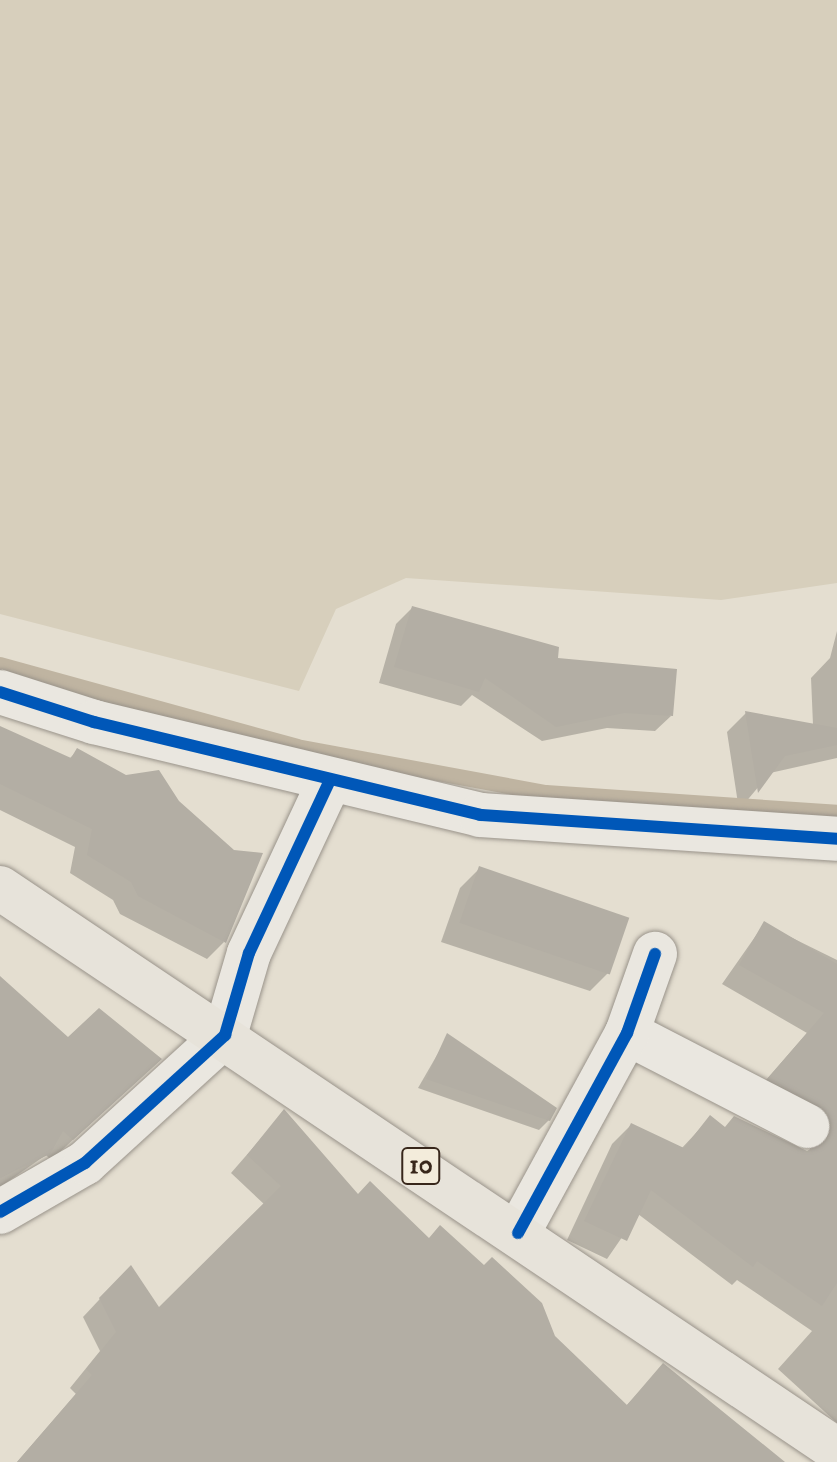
<!DOCTYPE html>
<style>
body{margin:0}
#map{position:relative;width:837px;height:1462px;overflow:hidden;background:#e4ded0;font-family:"IM FELL DW Pica",serif}
div>[style]{position:absolute}
.green>*{inset:0;background:#d7cfbc}
.shadow>*{inset:0;background:#0003}
.stream>*{height:16px;margin:-8px;padding:0 8px;transform-origin:8px;border-radius:8px;background:#bfb4a1}
.building>*{inset:0;background:#b3aea4;transform-origin:0 0}
.roads{filter:drop-shadow(0 0 2px #99938a) drop-shadow(0 0 2px #99938a)}
.minor>*{height:44px;margin:-22px;padding:0 22px;transform-origin:22px;border-radius:22px;background:#eae7e0}
.trunk>*{height:44px;margin:-22px;padding:0 22px;transform-origin:22px;border-radius:22px;background:#e7e3da}
.cycleway>*{height:12px;margin:-6px;padding:0 6px;transform-origin:6px;border-radius:6px;background:#0057b8}
span{translate:-50% -50%;white-space:nowrap;text-align:center;line-height:1.15;-webkit-text-stroke:8px #f3ecdb;paint-order:stroke}
.shield-label span{padding:2px 6px;background:#f3ecdb;border:2px solid;border-radius:6px;-webkit-text-stroke-width:0}
.shield-label{font-size:26px;color:#38271b;font-weight:700}
</style>
<div id="map">
<div class="green">
<i style="clip-path:polygon(0 0,837px 0,837px 583px,721px 600px,406px 578px,336px 609px,299px 691px,0 614px)"></i>
</div>
<div class="shadow">
<i style="clip-path:polygon(412px 608px,555px 660px,671px 716px,655px 731px,607px 728px,542px 741px,472px 695px,461px 706px,379px 683px,396px 624px)"></i>
<i style="clip-path:polygon(837px 631px,837px 758px,770px 773px,739px 810px,727px 732px,746px 713px,813px 725px,811px 678px,830px 658px)"></i>
<i style="clip-path:polygon(0 731px,68px 760px,77px 751px,224px 942px,207px 959px,120px 914px,113px 900px,70px 873px,75px 847px,0 810px)"></i>
<i style="clip-path:polygon(479px 869px,609px 972px,590px 991px,441px 942px,460px 888px)"></i>
<i style="clip-path:polygon(764px 924px,837px 960px,837px 1423px,778px 1369px,812px 1331px,737px 1280px,732px 1285px,638px 1214px,607px 1259px,567px 1240px,612px 1144px,631px 1125px,681px 1149px,710px 1118px,724px 1129px,810px 1152px,809px 1131px,751px 1097px,807px 1033px,722px 984px)"></i>
<i style="clip-path:polygon(0 978px,68px 1040px,139px 1079px,51px 1160px,46px 1155px,0 1187px)"></i>
<i style="clip-path:polygon(448px 1036px,549px 1120px,539px 1130px,418px 1088px)"></i>
<i style="clip-path:polygon(284px 1112px,358px 1196px,429px 1240px,553px 1337px,625px 1407px,663px 1366px,782px 1462px,17px 1462px,76px 1394px,70px 1388px,100px 1351px,83px 1317px,113px 1285px,159px 1311px,265px 1205px,231px 1173px)"></i>
</div>
<div class="stream">
<i style="left:0;top:665px;width:308px;rotate:15.4deg"></i>
<i style="left:297px;top:747px;width:253px;rotate:10.5deg"></i>
<i style="left:546px;top:793px;width:292px;rotate:3.9deg"></i>
</div>
<div class="building">
<i style="clip-path:polygon(412px 606px,559px 647px,558px 658px,677px 669px,673px 716px,624px 713px,556px 727px,485px 678px,479px 692px,394px 667px)"></i>
<i style="clip-path:polygon(745px 711px,837px 728px,837px 745px,785px 756px,758px 793px)"></i>
<i style="clip-path:polygon(0 726px,71px 758px,77px 748px,126px 775px,159px 770px,179px 801px,234px 850px,263px 853px,226px 943px,138px 896px,131px 882px,87px 855px,92px 829px,0 784px)"></i>
<i style="left:479px;top:866px;width:159px;height:60px;rotate:19deg"></i>
<i style="clip-path:polygon(764px 921px,837px 964px,837px 1283px,822px 1306px,757px 1261px,753px 1267px,651px 1190px,627px 1241px,584px 1221px,631px 1123px,684px 1148px,710px 1115px,725px 1127px,734px 1116px,807px 1151px,829px 1138px,828px 1112px,768px 1078px,824px 1013px,739px 965px)"></i>
<i style="clip-path:polygon(0 976px,68px 1037px,99px 1008px,162px 1059px,73px 1140px,63px 1131px,50px 1154px,0 1178px)"></i>
<i style="clip-path:polygon(447px 1033px,557px 1108px,550px 1121px,426px 1079px)"></i>
<i style="clip-path:polygon(284px 1109px,358px 1194px,370px 1181px,429px 1238px,440px 1225px,484px 1265px,492px 1257px,542px 1303px,555px 1336px,627px 1405px,663px 1363px,785px 1462px,17px 1462px,92px 1375px,86px 1369px,116px 1332px,99px 1298px,131px 1265px,159px 1307px,281px 1186px,247px 1155px)"></i>
</div>
<div class="roads">
<div class="minor">
<i style="left:0;top:692px;width:99px;rotate:17.7deg"></i>
<i style="left:94px;top:722px;width:397px;rotate:13.5deg"></i>
<i style="left:480px;top:815px;width:358px;rotate:3.8deg"></i>
<i style="left:627px;top:1033px;width:203px;rotate:27.3deg"></i>
<i style="left:0;top:1212px;width:98px;rotate:-30deg"></i>
<i style="left:85px;top:1163px;width:190px;rotate:-42.4deg"></i>
<i style="left:225px;top:1035px;width:85px;rotate:-73.7deg"></i>
<i style="left:249px;top:953px;width:189px;rotate:-64.9deg"></i>
<i style="left:518px;top:1233px;width:228px;rotate:-61.4deg"></i>
<i style="left:627px;top:1033px;width:84px;rotate:-70.5deg"></i>
</div>
<div class="trunk">
<i style="left:0;top:888px;width:1008px;rotate:33.88deg"></i>
</div>
</div>
<div class="cycleway">
<i style="left:0;top:692px;width:99px;rotate:17.7deg"></i>
<i style="left:94px;top:722px;width:397px;rotate:13.5deg"></i>
<i style="left:480px;top:815px;width:358px;rotate:3.8deg"></i>
<i style="left:0;top:1212px;width:98px;rotate:-30deg"></i>
<i style="left:85px;top:1163px;width:190px;rotate:-42.4deg"></i>
<i style="left:225px;top:1035px;width:85px;rotate:-73.7deg"></i>
<i style="left:249px;top:953px;width:189px;rotate:-64.9deg"></i>
<i style="left:518px;top:1233px;width:228px;rotate:-61.4deg"></i>
<i style="left:627px;top:1033px;width:84px;rotate:-70.5deg"></i>
</div>
<div class="shield-label">
<span style="left:421px;top:1166px">10</span>
</div>
</div>
